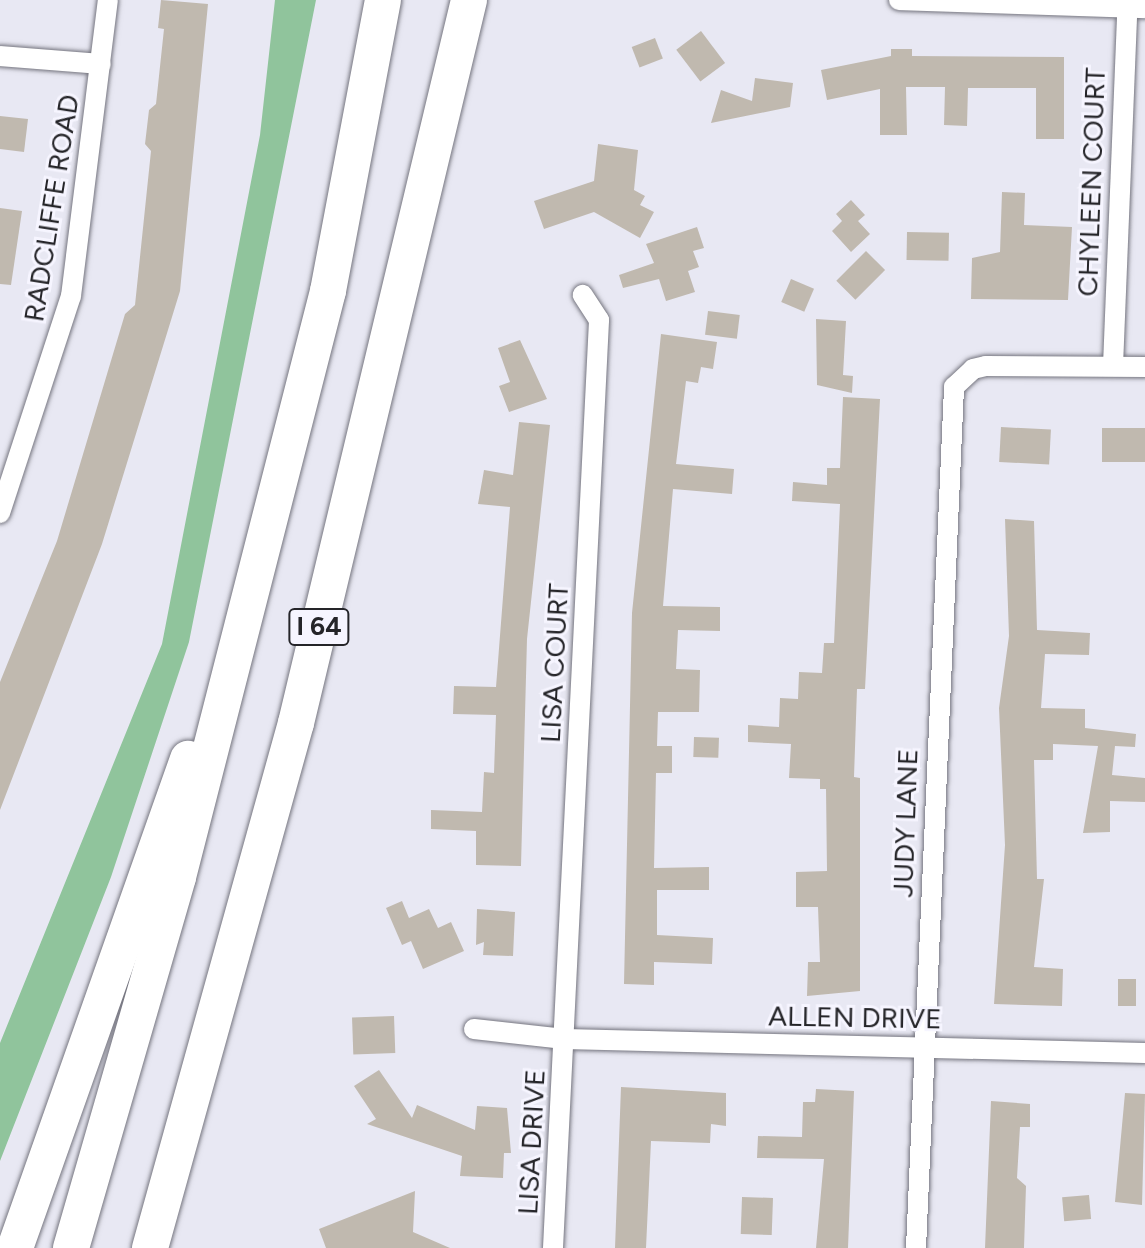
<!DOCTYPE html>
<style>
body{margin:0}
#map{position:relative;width:1145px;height:1248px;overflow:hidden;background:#e8e8f3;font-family:Figtree,sans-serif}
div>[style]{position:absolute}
.forest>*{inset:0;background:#90c49c}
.building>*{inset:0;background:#c0b9af;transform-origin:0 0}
.roads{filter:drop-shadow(0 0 2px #75757f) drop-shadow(0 0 2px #75757f)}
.street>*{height:20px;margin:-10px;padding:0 10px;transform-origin:10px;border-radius:10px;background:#fff}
.highway>*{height:36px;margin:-18px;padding:0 18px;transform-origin:18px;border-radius:18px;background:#fff}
span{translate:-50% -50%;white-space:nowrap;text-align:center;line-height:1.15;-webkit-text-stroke:6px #f6f5ff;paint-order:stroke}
.shield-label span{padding:2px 6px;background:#f6f5ff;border:2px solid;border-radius:6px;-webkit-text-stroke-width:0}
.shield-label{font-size:26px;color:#252529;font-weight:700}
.street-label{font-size:28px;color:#252529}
</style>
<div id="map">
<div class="forest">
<i style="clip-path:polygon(275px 0,316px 0,189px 642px,111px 877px,0 1161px,0 1043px,162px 644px,260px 135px)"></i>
</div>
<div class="building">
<i style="clip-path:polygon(161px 0,208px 4px,180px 291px,102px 544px,0 810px,0 682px,57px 541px,125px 314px,135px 305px,151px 151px,145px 144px,149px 110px,156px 104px,164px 29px,158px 28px)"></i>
<i style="left:701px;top:31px;width:40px;height:31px;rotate:53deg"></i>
<i style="left:655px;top:38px;width:22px;height:25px;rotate:69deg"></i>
<i style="clip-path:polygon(891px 49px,912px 49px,912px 56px,1064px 57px,1064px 139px,1036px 139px,1036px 88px,968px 88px,967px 126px,944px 125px,945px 87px,906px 87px,907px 135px,880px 135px,880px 89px,827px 100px,821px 70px,891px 56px)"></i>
<i style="clip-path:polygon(755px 78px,793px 83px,790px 107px,711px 123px,721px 90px,752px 101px)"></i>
<i style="clip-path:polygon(0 116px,28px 119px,24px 152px,0 149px)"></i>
<i style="clip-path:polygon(598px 144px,638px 150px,634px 190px,645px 196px,640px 205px,654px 212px,640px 238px,594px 212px,544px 229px,534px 201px,594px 181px)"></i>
<i style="clip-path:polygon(1002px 192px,1025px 193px,1024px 225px,1072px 227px,1068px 300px,971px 299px,972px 258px,1000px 252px)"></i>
<i style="clip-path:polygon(851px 200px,865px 215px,858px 221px,870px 234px,851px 252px,832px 231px,842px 221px,836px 214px)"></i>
<i style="clip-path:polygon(0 208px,22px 211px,11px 285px,0 284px)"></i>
<i style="clip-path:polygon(697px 227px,704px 248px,693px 251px,699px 267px,688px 271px,695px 292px,666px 301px,659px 279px,623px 288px,619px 275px,654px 263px,646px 244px)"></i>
<i style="left:907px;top:232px;width:42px;height:28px;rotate:1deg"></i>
<i style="left:866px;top:251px;width:27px;height:42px;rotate:45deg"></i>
<i style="left:791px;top:279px;width:25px;height:25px;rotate:23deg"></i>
<i style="left:708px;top:311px;width:32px;height:24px;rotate:7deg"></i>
<i style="clip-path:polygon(816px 319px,846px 321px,843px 375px,853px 376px,852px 393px,817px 385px)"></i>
<i style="clip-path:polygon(661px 334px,717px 342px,713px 369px,701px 367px,698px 383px,686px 381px,676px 464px,734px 469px,732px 494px,673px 489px,663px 606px,720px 607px,720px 631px,678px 630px,676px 669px,700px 670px,699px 712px,658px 712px,657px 746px,672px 746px,672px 773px,656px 773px,654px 868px,709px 867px,709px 890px,657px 890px,657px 935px,713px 938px,712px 964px,654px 962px,654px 985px,624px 984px,632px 613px)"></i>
<i style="clip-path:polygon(520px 340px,547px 399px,509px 412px,499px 386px,510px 382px,498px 348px)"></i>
<i style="clip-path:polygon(843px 397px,880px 399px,865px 689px,857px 689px,854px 777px,860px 778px,860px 991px,807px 996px,808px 962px,820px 962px,818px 907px,796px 907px,796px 872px,827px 871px,826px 789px,820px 789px,820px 779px,789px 778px,791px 744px,748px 742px,748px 725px,779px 727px,780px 698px,798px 699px,799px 672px,822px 673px,824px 643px,834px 643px,840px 504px,792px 501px,793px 482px,827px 485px,827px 468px,840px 468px)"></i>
<i style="clip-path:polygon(519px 422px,550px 425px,527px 639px,521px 866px,476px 865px,476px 831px,431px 829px,431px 810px,482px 812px,484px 772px,494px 773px,496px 715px,453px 714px,454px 686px,496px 687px,510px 507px,478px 504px,484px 470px,513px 475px)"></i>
<i style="left:1001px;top:427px;width:50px;height:35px;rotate:3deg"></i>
<i style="left:1102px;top:428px;width:43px;height:34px"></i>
<i style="clip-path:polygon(1005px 519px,1034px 521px,1037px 630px,1090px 633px,1089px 655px,1045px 654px,1041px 708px,1085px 709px,1085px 728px,1136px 734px,1135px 747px,1115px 746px,1112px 775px,1145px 778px,1145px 802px,1110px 801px,1110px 832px,1083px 833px,1098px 746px,1053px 744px,1053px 760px,1034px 760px,1037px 879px,1044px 879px,1034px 967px,1063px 969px,1062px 1006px,994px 1004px,1005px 845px,999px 708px,1009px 636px)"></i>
<i style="left:694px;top:737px;width:25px;height:20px;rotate:2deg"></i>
<i style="clip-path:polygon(402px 901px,409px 918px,429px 909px,438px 928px,451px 922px,464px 951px,423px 969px,411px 941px,402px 945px,386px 908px)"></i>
<i style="clip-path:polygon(477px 909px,515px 912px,513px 956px,483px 955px,484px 942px,476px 945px)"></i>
<i style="left:1118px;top:979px;width:18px;height:27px"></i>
<i style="left:394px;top:1016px;width:37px;height:42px;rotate:88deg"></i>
<i style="clip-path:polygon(379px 1070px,412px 1118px,417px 1105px,475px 1130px,477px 1106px,507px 1108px,511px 1153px,504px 1153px,503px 1178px,460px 1176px,462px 1156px,367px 1124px,376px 1119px,354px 1086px)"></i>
<i style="clip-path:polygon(621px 1087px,726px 1093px,726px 1126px,711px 1124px,710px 1143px,651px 1141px,646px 1248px,615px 1248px)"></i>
<i style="clip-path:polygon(816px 1089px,854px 1091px,848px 1248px,816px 1248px,824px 1159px,757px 1158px,758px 1136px,802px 1137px,803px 1102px,815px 1102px)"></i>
<i style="clip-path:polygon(1125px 1093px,1145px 1094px,1142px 1205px,1115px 1202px)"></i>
<i style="clip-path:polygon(991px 1101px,1030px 1104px,1030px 1127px,1020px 1127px,1017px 1178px,1026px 1186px,1024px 1248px,985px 1248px)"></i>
<i style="clip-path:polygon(415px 1191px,413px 1232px,450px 1248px,326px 1248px,319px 1229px)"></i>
<i style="left:1089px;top:1195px;width:24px;height:27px;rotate:85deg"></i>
<i style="left:773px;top:1198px;width:37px;height:31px;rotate:92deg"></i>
</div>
<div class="roads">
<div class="street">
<i style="left:899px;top:0;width:246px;rotate:1.9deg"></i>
<i style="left:0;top:56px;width:101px;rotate:4.5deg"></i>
<i style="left:1113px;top:366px;width:366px;rotate:-87.7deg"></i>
<i style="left:0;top:513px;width:228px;rotate:-71.9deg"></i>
<i style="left:71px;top:296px;width:298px;rotate:-82.9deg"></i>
<i style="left:474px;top:1029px;width:91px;rotate:6.3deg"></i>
<i style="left:564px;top:1039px;width:581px;rotate:1.38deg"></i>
<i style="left:553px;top:1248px;width:929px;rotate:-87.16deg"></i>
<i style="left:599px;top:320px;width:30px;rotate:-123deg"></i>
<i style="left:916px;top:1248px;width:862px;rotate:-87.47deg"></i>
<i style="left:954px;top:387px;width:26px;rotate:-43deg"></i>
<i style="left:973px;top:369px;width:13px;rotate:-13deg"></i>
<i style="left:986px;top:366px;width:159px;rotate:0.4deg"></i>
</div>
<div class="highway">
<i style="left:15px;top:1248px;width:519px;rotate:-70.52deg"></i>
<i style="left:71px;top:1248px;width:386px;rotate:-73.9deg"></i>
<i style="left:178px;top:877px;width:605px;rotate:-75.64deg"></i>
<i style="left:328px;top:291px;width:296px;rotate:-79.3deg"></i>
<i style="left:150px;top:1248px;width:545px;rotate:-74.46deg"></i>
<i style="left:296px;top:723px;width:743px;rotate:-76.54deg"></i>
</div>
</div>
<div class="shield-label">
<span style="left:319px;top:627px">I 64</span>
</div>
<div class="street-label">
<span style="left:1091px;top:182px;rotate:-88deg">CHYLEEN COURT</span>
<span style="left:51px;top:208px;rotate:-81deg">RADCLIFFE ROAD</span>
<span style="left:554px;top:663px;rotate:-87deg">LISA COURT</span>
<span style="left:905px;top:823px;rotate:-88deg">JUDY LANE</span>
<span style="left:855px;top:1017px;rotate:1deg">ALLEN DRIVE</span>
<span style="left:531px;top:1142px;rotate:-87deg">LISA DRIVE</span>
</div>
</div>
